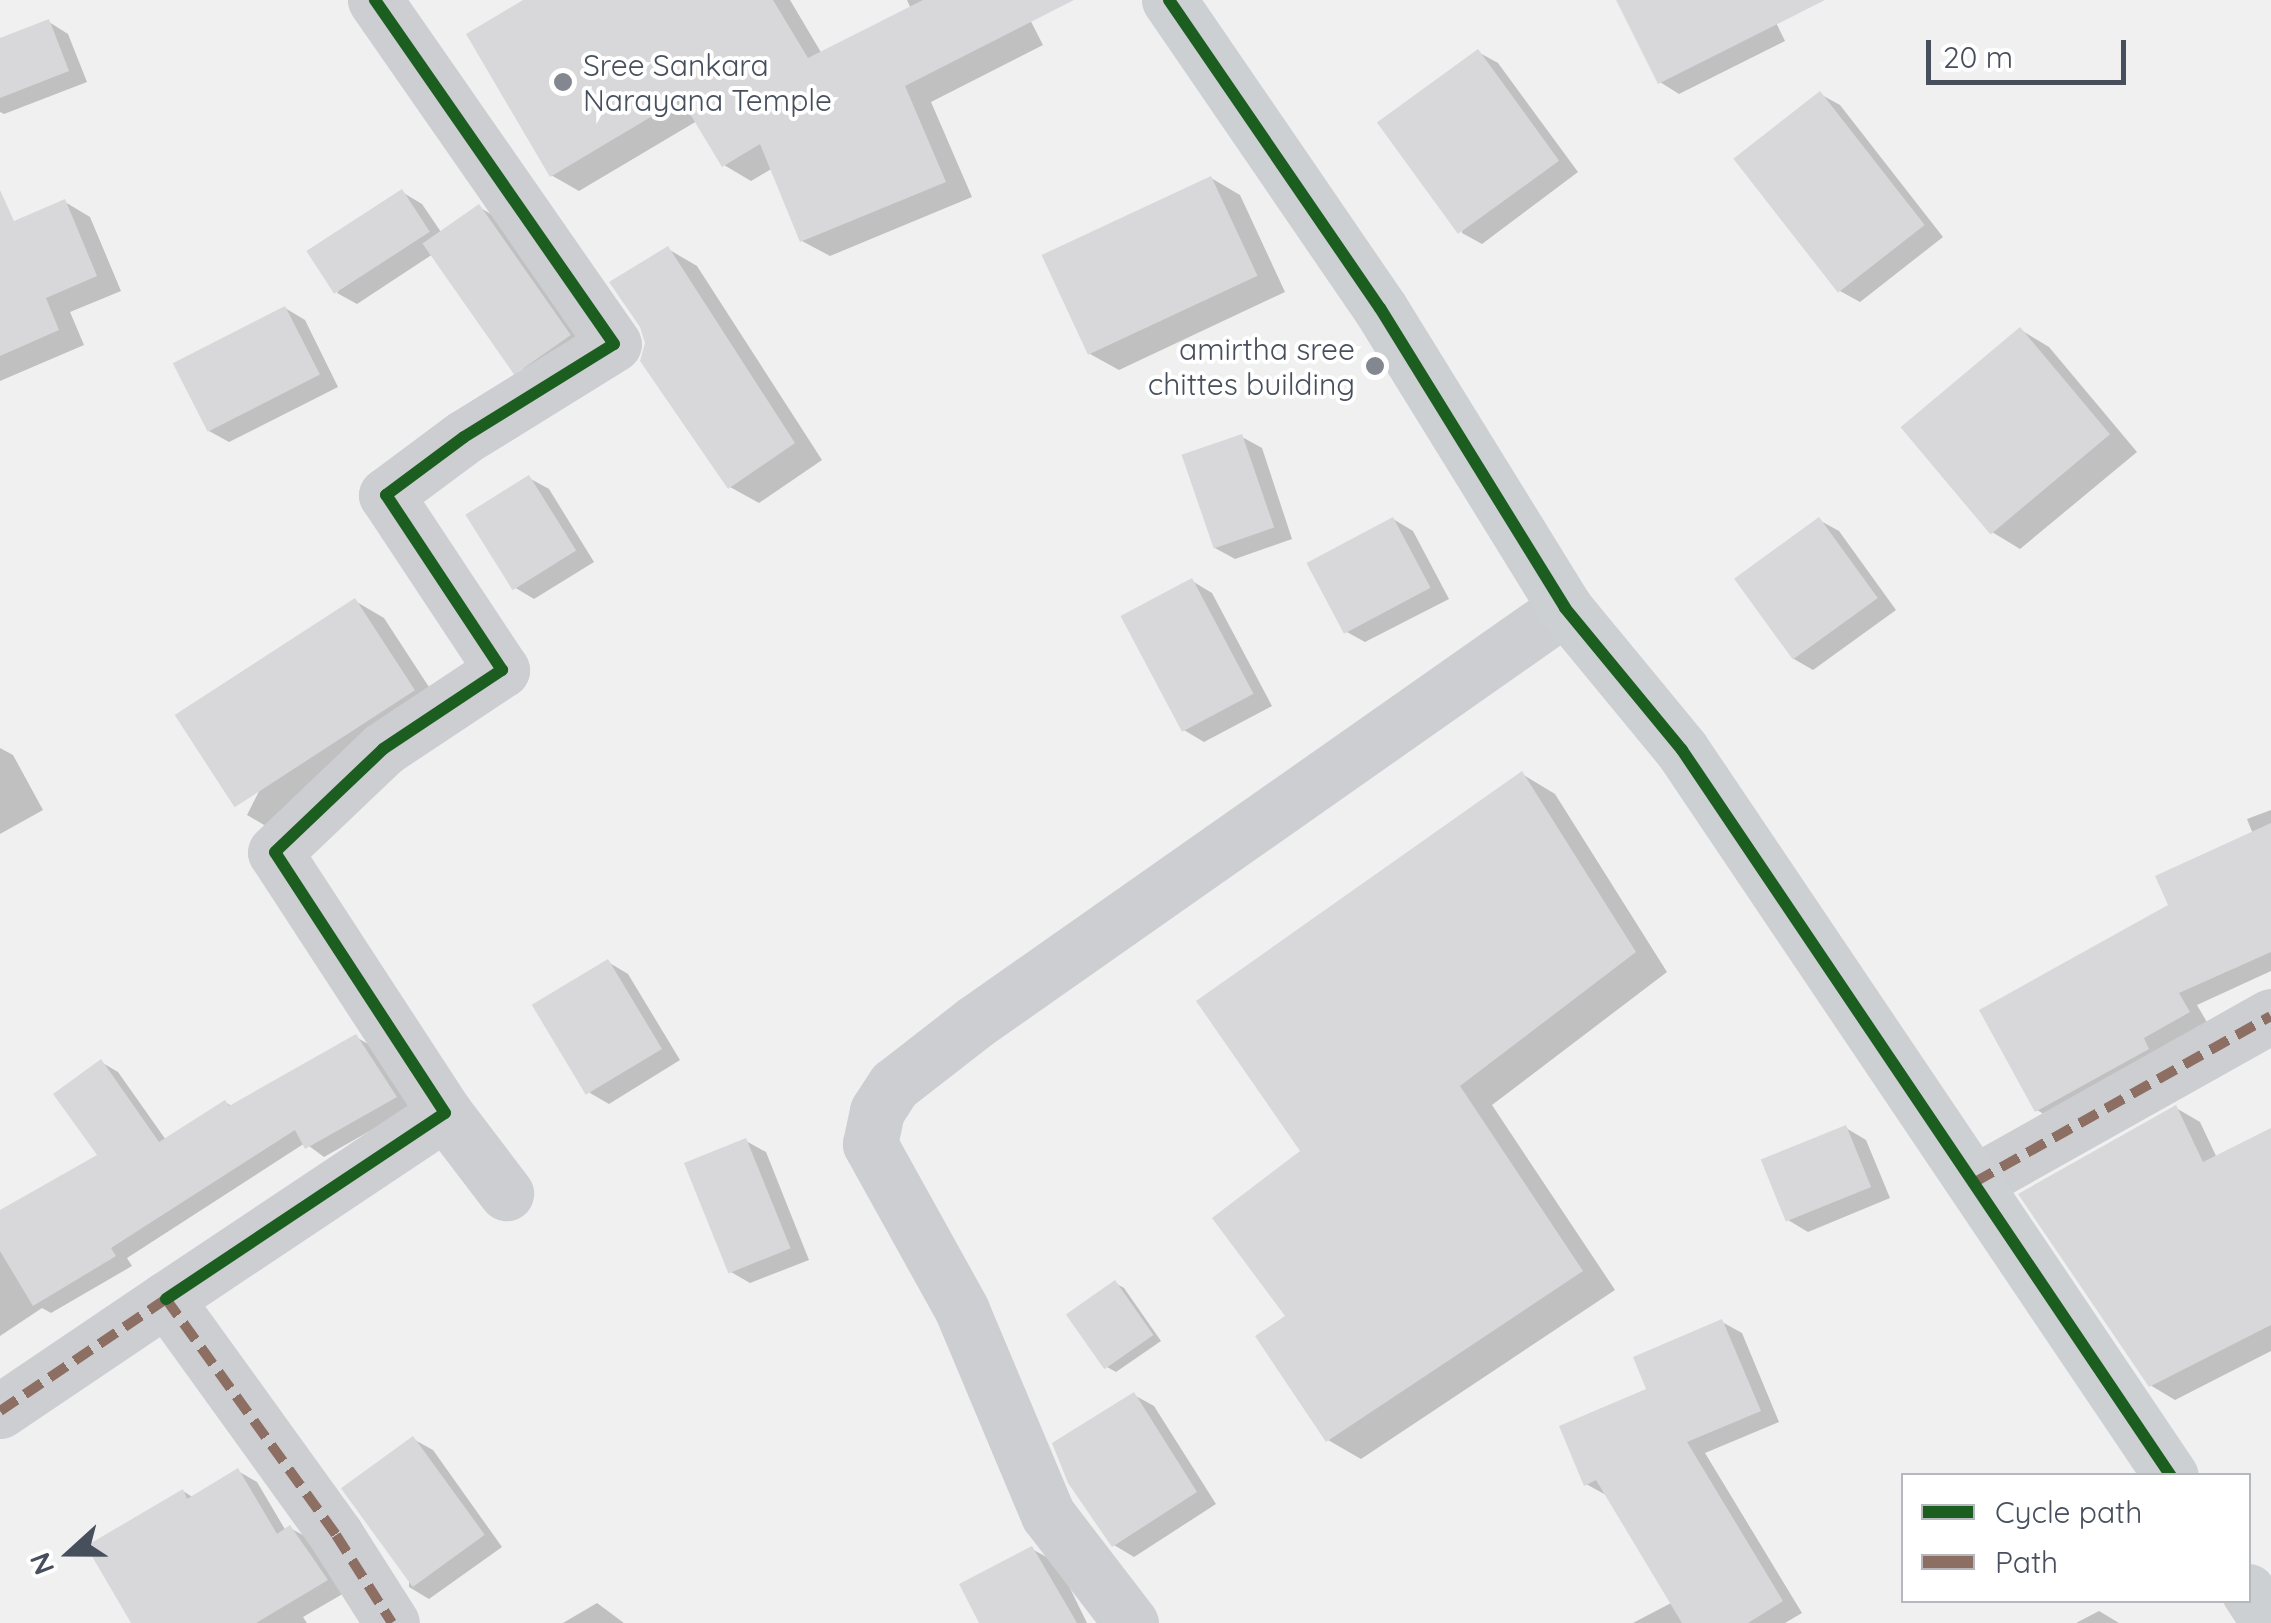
<!DOCTYPE html>
<style>
body{margin:0}
#map{position:relative;width:2271px;height:1623px;overflow:hidden;background:#f1f0f0;font-family:Quicksand,sans-serif}
div>[style]{position:absolute}
.shadow>*{inset:0;background:#0003}
.building>*{inset:0;background:#d8d8db;transform-origin:0 0}
.street>*{height:55px;margin:-27.5px;padding:0 27.5px;transform-origin:27.5px;border-radius:27.5px;background:#ccced1}
.secondary>*{height:55px;margin:-27.5px;padding:0 27.5px;transform-origin:27.5px;border-radius:27.5px;background:#cdd0d3}
.quiet>*{height:10px;margin-top:-5px;transform-origin:0;background:repeating-linear-gradient(90deg,#8d6e63 0 20px,transparent 0 30px)}
.cycleway>*{height:12px;margin:-6px;padding:0 6px;transform-origin:6px;border-radius:6px;background:#1b5e20}
.dots>*{width:28px;height:28px;translate:-50% -50%;box-sizing:border-box;border:5px solid #fff;border-radius:50%}
span{translate:-50% -50%;white-space:nowrap;text-align:center;line-height:1.15;-webkit-text-stroke:8px #fff;paint-order:stroke}
.poi-label{font-size:30px;color:#474f5c}
.left{translate:0 -50%;text-align:left}
.right{translate:-100% -50%;text-align:right}
.legend{position:absolute;left:1901px;top:1473px;width:350px;height:130px;box-sizing:border-box;background:#fff;border:2px solid #b5b9be;margin:0;padding:12px 18px;list-style:none;font-size:30px;color:#474f5c}
.legend li{display:flex;align-items:center;gap:20px;height:50px}
.legend b{width:50px;border:2px solid #b5b9be}
.north{position:absolute;left:20px;top:1503px;width:100px;height:100px;-webkit-text-stroke:8px #fff;paint-order:stroke;rotate:249deg;font-size:28px;font-weight:700;line-height:40px;text-align:center;color:#474f5c}
.north::after{content:'';display:block;margin:auto;width:35px;height:45px;background:#474f5c;clip-path:polygon(50% 0,100% 100%,50% 72%,0 100%)}
.scale{position:absolute;left:1926px;top:40px;width:200px;height:45px;box-sizing:border-box;border:5px solid #474f5c;border-top:0;padding-left:12px;font-size:30px;line-height:35px;white-space:nowrap;color:#474f5c;-webkit-text-stroke:8px #fff;paint-order:stroke}
</style>
<div id="map">
<div class="shadow">
<i style="clip-path:polygon(528px 0,790px 0,822px 54px,911px 9px,907px 0,1020px 0,1043px 45px,931px 102px,972px 197px,830px 256px,802px 241px,773px 168px,751px 181px,724px 165px,697px 121px,579px 191px,551px 175px)"></i>
<i style="clip-path:polygon(1618px 0,1765px 0,1785px 41px,1679px 94px,1660px 82px)"></i>
<i style="clip-path:polygon(49px 22px,68px 34px,87px 82px,4px 114px,0 112px,0 41px)"></i>
<i style="clip-path:polygon(1478px 52px,1498px 63px,1578px 172px,1482px 244px,1462px 233px)"></i>
<i style="clip-path:polygon(1820px 94px,1840px 105px,1943px 237px,1860px 302px,1840px 291px)"></i>
<i style="clip-path:polygon(1211px 178px,1240px 195px,1285px 292px,1119px 370px,1090px 354px)"></i>
<i style="clip-path:polygon(402px 192px,422px 204px,443px 235px,479px 207px,499px 219px,588px 347px,538px 377px,518px 366px,433px 254px,357px 304px,337px 293px)"></i>
<i style="clip-path:polygon(65px 202px,90px 217px,121px 291px,70px 312px,84px 345px,0 381px,0 229px)"></i>
<i style="clip-path:polygon(668px 249px,697px 266px,822px 460px,759px 503px,730px 487px)"></i>
<i style="clip-path:polygon(285px 308px,305px 320px,338px 387px,229px 442px,209px 431px)"></i>
<i style="clip-path:polygon(2021px 330px,2049px 347px,2137px 452px,2020px 549px,1992px 532px)"></i>
<i style="clip-path:polygon(1242px 437px,1262px 448px,1292px 539px,1235px 559px,1215px 548px)"></i>
<i style="clip-path:polygon(529px 478px,549px 489px,594px 562px,534px 599px,514px 587px)"></i>
<i style="clip-path:polygon(1393px 519px,1413px 531px,1449px 599px,1365px 642px,1345px 631px)"></i>
<i style="clip-path:polygon(1819px 520px,1839px 531px,1896px 610px,1813px 670px,1794px 659px)"></i>
<i style="clip-path:polygon(1192px 581px,1212px 593px,1272px 706px,1204px 742px,1184px 730px)"></i>
<i style="clip-path:polygon(355px 601px,384px 618px,442px 707px,276px 832px,247px 815px)"></i>
<i style="clip-path:polygon(0 748px,13px 755px,43px 810px,0 834px)"></i>
<i style="clip-path:polygon(1522px 774px,1555px 794px,1667px 972px,1492px 1105px,1615px 1290px,1361px 1459px,1328px 1440px,1303px 1151px)"></i>
<i style="clip-path:polygon(2271px 810px,2271px 971px,2197px 1005px,2208px 1024px,2057px 1122px,2037px 1110px,2172px 906px,2253px 834px,2247px 819px)"></i>
<i style="clip-path:polygon(608px 962px,628px 974px,680px 1060px,609px 1104px,590px 1093px)"></i>
<i style="clip-path:polygon(356px 1037px,373px 1047px,412px 1107px,324px 1157px,305px 1143px,127px 1258px,132px 1266px,51px 1313px,42px 1308px,0 1336px,0 1213px,100px 1156px,101px 1062px,118px 1072px,166px 1140px,225px 1102px,233px 1107px)"></i>
<i style="clip-path:polygon(2176px 1108px,2200px 1122px,2217px 1158px,2271px 1131px,2271px 1351px,2175px 1400px,2150px 1385px)"></i>
<i style="clip-path:polygon(1846px 1128px,1866px 1140px,1890px 1198px,1808px 1232px,1788px 1220px)"></i>
<i style="clip-path:polygon(746px 1141px,766px 1152px,809px 1260px,750px 1283px,731px 1272px)"></i>
<i style="clip-path:polygon(1115px 1283px,1124px 1288px,1161px 1341px,1116px 1372px,1107px 1367px)"></i>
<i style="clip-path:polygon(1722px 1322px,1742px 1333px,1779px 1422px,1705px 1453px,1802px 1613px,1785px 1623px,1633px 1623px,1673px 1602px,1606px 1495px,1586px 1484px,1650px 1390px)"></i>
<i style="clip-path:polygon(1134px 1395px,1154px 1406px,1216px 1504px,1134px 1557px,1114px 1545px)"></i>
<i style="clip-path:polygon(413px 1439px,433px 1450px,502px 1547px,429px 1599px,409px 1587px)"></i>
<i style="clip-path:polygon(238px 1471px,257px 1482px,286px 1531px,290px 1528px,310px 1539px,346px 1592px,303px 1617px,307px 1623px,134px 1623px,183px 1491px,194px 1498px)"></i>
<i style="clip-path:polygon(1032px 1549px,1050px 1559px,1065px 1578px,1087px 1623px,982px 1623px)"></i>
<i style="clip-path:polygon(597px 1603px,624px 1623px,563px 1623px)"></i>
<i style="clip-path:polygon(2099px 1611px,2119px 1623px,2076px 1623px)"></i>
</div>
<div class="building">
<i style="clip-path:polygon(523px 0,773px 0,808px 58px,923px 0,1074px 0,905px 86px,946px 182px,800px 242px,760px 144px,722px 167px,681px 99px,550px 177px,466px 34px)"></i>
<i style="clip-path:polygon(1616px 0,1825px 0,1658px 84px)"></i>
<i style="clip-path:polygon(49px 19px,69px 71px,0 98px,0 38px)"></i>
<i style="left:1478px;top:49px;width:138px;height:125px;rotate:54deg"></i>
<i style="left:1820px;top:91px;width:170px;height:110px;rotate:52deg"></i>
<i style="left:1211px;top:176px;width:110px;height:187px;rotate:65deg"></i>
<i style="left:402px;top:189px;width:51px;height:114px;rotate:57deg"></i>
<i style="clip-path:polygon(0 190px,14px 221px,65px 199px,97px 276px,46px 298px,59px 330px,0 356px)"></i>
<i style="left:479px;top:204px;width:160px;height:69px;rotate:55deg"></i>
<i style="clip-path:polygon(668px 246px,795px 443px,728px 489px,640px 361px,645px 343px,640px 327px,609px 282px)"></i>
<i style="left:285px;top:306px;width:77px;height:126px;rotate:63deg"></i>
<i style="left:2020px;top:327px;width:140px;height:156px;rotate:50deg"></i>
<i style="left:1242px;top:434px;width:99px;height:64px;rotate:71deg"></i>
<i style="left:529px;top:475px;width:89px;height:75px;rotate:58deg"></i>
<i style="left:1393px;top:517px;width:80px;height:98px;rotate:62deg"></i>
<i style="left:1819px;top:517px;width:100px;height:105px;rotate:54deg"></i>
<i style="left:1192px;top:578px;width:131px;height:81px;rotate:62deg"></i>
<i style="left:355px;top:598px;width:110px;height:215px;rotate:57deg"></i>
<i style="clip-path:polygon(1522px 771px,1636px 952px,1460px 1086px,1583px 1271px,1326px 1442px,1255px 1336px,1285px 1316px,1212px 1218px,1300px 1151px,1196px 1001px)"></i>
<i style="clip-path:polygon(2271px 823px,2271px 952px,2179px 993px,2190px 1012px,2144px 1038px,2149px 1049px,2035px 1112px,1979px 1010px,2168px 905px,2155px 876px)"></i>
<i style="left:608px;top:959px;width:105px;height:89px;rotate:59deg"></i>
<i style="clip-path:polygon(356px 1034px,397px 1097px,305px 1149px,295px 1130px,111px 1248px,116px 1256px,33px 1306px,0 1251px,0 1210px,97px 1155px,53px 1094px,101px 1059px,159px 1142px,225px 1100px,229px 1106px)"></i>
<i style="clip-path:polygon(2176px 1105px,2203px 1162px,2271px 1128px,2271px 1325px,2149px 1387px,2018px 1194px)"></i>
<i style="left:1846px;top:1125px;width:67px;height:92px;rotate:68deg"></i>
<i style="left:746px;top:1138px;width:119px;height:67px;rotate:68deg"></i>
<i style="left:1115px;top:1280px;width:67px;height:60px;rotate:55deg"></i>
<i style="clip-path:polygon(1722px 1319px,1761px 1411px,1687px 1442px,1783px 1601px,1748px 1623px,1682px 1623px,1596px 1480px,1584px 1486px,1559px 1426px,1646px 1389px,1633px 1357px)"></i>
<i style="clip-path:polygon(1134px 1392px,1197px 1492px,1112px 1547px,1068px 1483px,1052px 1443px)"></i>
<i style="left:413px;top:1436px;width:122px;height:89px;rotate:54deg"></i>
<i style="clip-path:polygon(238px 1468px,277px 1534px,290px 1525px,328px 1580px,256px 1623px,131px 1623px,86px 1546px,183px 1489px,187px 1499px)"></i>
<i style="clip-path:polygon(1032px 1546px,1077px 1623px,979px 1623px,959px 1584px)"></i>
</div>
<div class="street">
<i style="left:445px;top:1113px;width:101px;rotate:52.7deg"></i>
<i style="left:1975px;top:1182px;width:339px;rotate:-29.3deg"></i>
<i style="left:166px;top:1299px;width:335px;rotate:-33.7deg"></i>
<i style="left:445px;top:1113px;width:311px;rotate:-123.1deg"></i>
<i style="left:275px;top:852px;width:149px;rotate:-43.6deg"></i>
<i style="left:383px;top:749px;width:143px;rotate:-33.6deg"></i>
<i style="left:502px;top:670px;width:210px;rotate:-123.5deg"></i>
<i style="left:386px;top:495px;width:97px;rotate:-36.6deg"></i>
<i style="left:464px;top:437px;width:176px;rotate:-31.8deg"></i>
<i style="left:614px;top:344px;width:419px;rotate:-124.8deg"></i>
<i style="left:0;top:1411px;width:200px;rotate:-34deg"></i>
<i style="left:166px;top:1299px;width:291px;rotate:54.2deg"></i>
<i style="left:336px;top:1535px;width:104px;rotate:57.5deg"></i>
<i style="left:1131px;top:1623px;width:136px;rotate:-127.5deg"></i>
<i style="left:1048px;top:1515px;width:222px;rotate:-112.8deg"></i>
<i style="left:962px;top:1310px;width:190px;rotate:-119deg"></i>
<i style="left:870px;top:1144px;width:34px;rotate:-78deg"></i>
<i style="left:877px;top:1111px;width:31px;rotate:-57deg"></i>
<i style="left:894px;top:1085px;width:103px;rotate:-37.9deg"></i>
<i style="left:975px;top:1022px;width:721px;rotate:-35.06deg"></i>
</div>
<div class="secondary">
<i style="left:1169px;top:0;width:373px;rotate:55.6deg"></i>
<i style="left:1380px;top:308px;width:352px;rotate:58.3deg"></i>
<i style="left:1565px;top:608px;width:184px;rotate:50.5deg"></i>
<i style="left:1682px;top:750px;width:875px;rotate:56.04deg"></i>
<i style="left:2248px;top:1591px;width:38px;rotate:57deg"></i>
</div>
<div class="quiet">
<i style="left:1975px;top:1182px;width:339px;rotate:-29.3deg"></i>
<i style="left:0;top:1411px;width:200px;rotate:-34deg"></i>
<i style="left:166px;top:1299px;width:291px;rotate:54.2deg"></i>
<i style="left:336px;top:1535px;width:104px;rotate:57.5deg"></i>
</div>
<div class="cycleway">
<i style="left:1169px;top:0;width:373px;rotate:55.6deg"></i>
<i style="left:1380px;top:308px;width:352px;rotate:58.3deg"></i>
<i style="left:1565px;top:608px;width:184px;rotate:50.5deg"></i>
<i style="left:1682px;top:750px;width:875px;rotate:56.04deg"></i>
<i style="left:166px;top:1299px;width:335px;rotate:-33.7deg"></i>
<i style="left:445px;top:1113px;width:311px;rotate:-123.1deg"></i>
<i style="left:275px;top:852px;width:149px;rotate:-43.6deg"></i>
<i style="left:383px;top:749px;width:143px;rotate:-33.6deg"></i>
<i style="left:502px;top:670px;width:210px;rotate:-123.5deg"></i>
<i style="left:386px;top:495px;width:97px;rotate:-36.6deg"></i>
<i style="left:464px;top:437px;width:176px;rotate:-31.8deg"></i>
<i style="left:614px;top:344px;width:419px;rotate:-124.8deg"></i>
</div>
<div class="dots">
<i style="left:563px;top:82px;background:#828790"></i>
<i style="left:1375px;top:366px;background:#828790"></i>
</div>
<div class="poi-label">
<span class="left" style="left:583px;top:82px">Sree Sankara<br>Narayana Temple</span>
<span class="right" style="left:1355px;top:366px">amirtha sree<br>chittes building</span>
</div>
<ul class="legend">
<li><b style="height:12px;background:#1b5e20"></b>Cycle path</li>
<li><b style="height:12px;background:#8d6e63"></b>Path</li>
</ul>
<div class="north">N</div>
<div class="scale">20 m</div>
</div>
